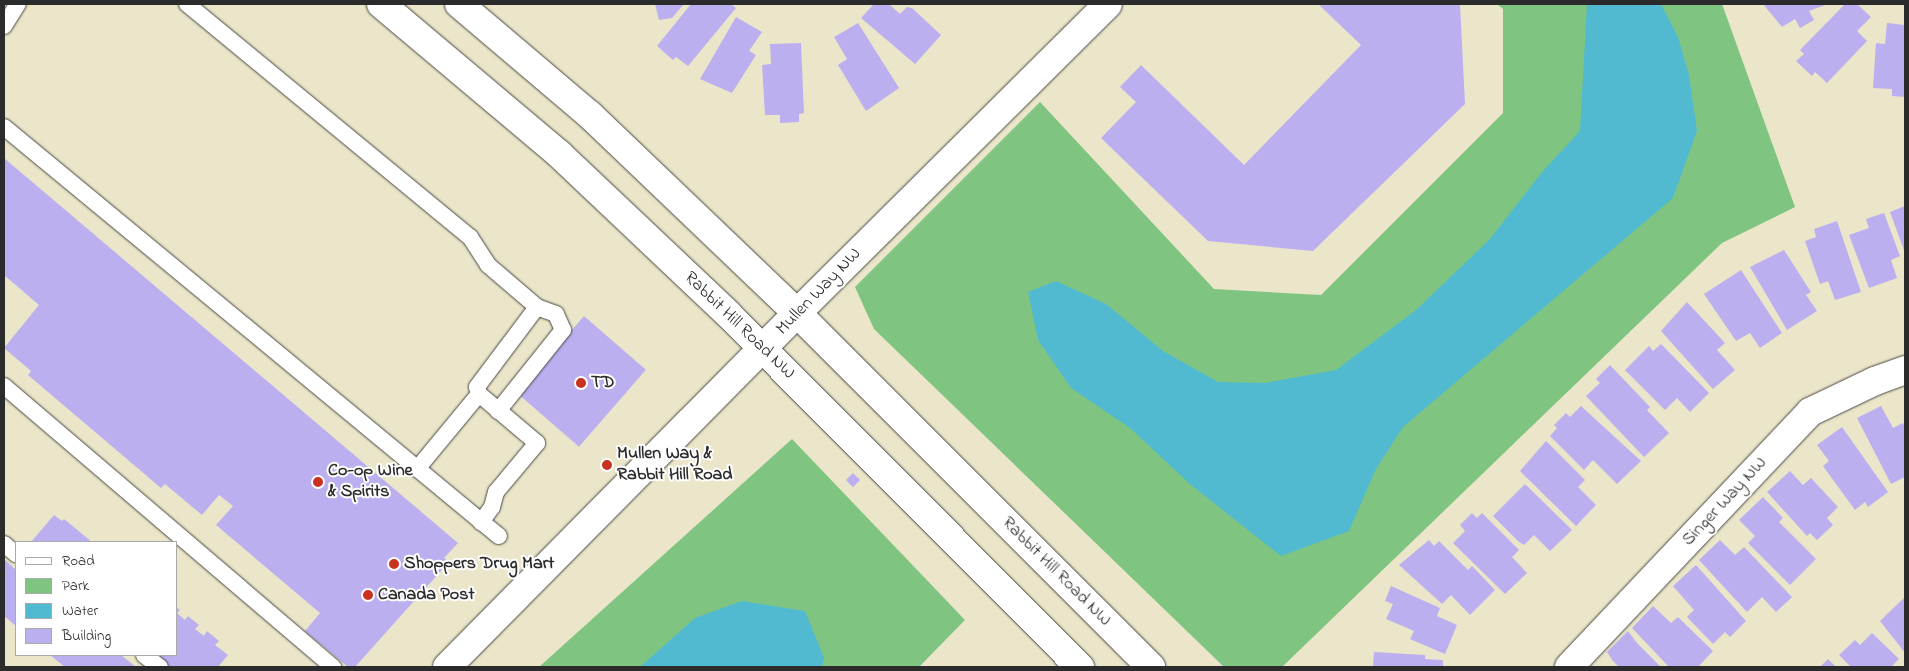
<!DOCTYPE html>
<style>
body{margin:0}
#map{position:relative;width:1909px;height:671px;overflow:hidden;background:#ebe6c9;font-family:"Indie Flower",sans-serif}
div>[style]{position:absolute}
.green>*{inset:0;background:#7fc581}
.water>*{inset:0;background:#52bad0}
.building>*{inset:0;background:#bcaff0;transform-origin:0 0}
.roads{filter:drop-shadow(0 0 1px #484743) drop-shadow(0 0 1px #484743)}
.lane>*{height:16px;margin:-8px;padding:0 8px;transform-origin:8px;border-radius:8px;background:#fff}
.street>*{height:28px;margin:-14px;padding:0 14px;transform-origin:14px;border-radius:14px;background:#fff}
.secondary>*{height:28px;margin:-14px;padding:0 14px;transform-origin:14px;border-radius:14px;background:#fff}
.dots>*{width:14px;height:14px;translate:-50% -50%;box-sizing:border-box;border:2px solid #fff;border-radius:50%}
span{translate:-50% -50%;white-space:nowrap;text-align:center;line-height:1.15;-webkit-text-stroke:4px #fff;paint-order:stroke}
.street-label{font-size:18px;color:#2b2b2b}
.poi-label{font-size:18px;color:#2b2b2b;font-weight:700}
.left{translate:0 -50%;text-align:left}
.frame{position:absolute;inset:0;border:5px solid #2b2b2b;pointer-events:none}
.legend{position:absolute;left:15px;top:541px;width:162px;height:115px;box-sizing:border-box;background:#fff;border:1px solid #aaa;margin:0;padding:6px 9px;list-style:none;font-size:15px;color:#2b2b2b}
.legend li{display:flex;align-items:center;gap:10px;height:25px}
.legend b{width:25px;border:1px solid #aaa}
</style>
<div id="map">
<div class="green">
<i style="clip-path:polygon(1497px 4px,1722px 4px,1795px 207px,1722px 243px,1282px 667px,1224px 667px,874px 329px,855px 287px,1040px 102px,1214px 289px,1321px 295px,1503px 113px,1503px 9px)"></i>
<i style="clip-path:polygon(792px 439px,965px 620px,919px 667px,539px 667px)"></i>
</div>
<div class="water">
<i style="clip-path:polygon(1587px 4px,1661px 4px,1678px 37px,1689px 75px,1697px 131px,1673px 198px,1403px 427px,1376px 469px,1349px 531px,1281px 556px,1191px 485px,1130px 428px,1071px 388px,1038px 340px,1028px 292px,1056px 281px,1106px 304px,1163px 351px,1218px 382px,1265px 383px,1336px 370px,1416px 310px,1489px 240px,1543px 171px,1580px 131px)"></i>
<i style="clip-path:polygon(742px 601px,805px 611px,824px 658px,822px 667px,640px 667px,695px 618px)"></i>
</div>
<div class="building">
<i style="clip-path:polygon(655px 4px,684px 4px,672px 18px,659px 20px)"></i>
<i style="clip-path:polygon(691px 4px,731px 4px,736px 8px,688px 66px,676px 57px,673px 60px,657px 46px)"></i>
<i style="clip-path:polygon(874px 4px,889px 4px,900px 14px,907px 7px,912px 8px,941px 35px,915px 64px,861px 18px)"></i>
<i style="clip-path:polygon(1318px 4px,1460px 4px,1465px 104px,1313px 251px,1208px 241px,1101px 138px,1136px 102px,1120px 87px,1141px 65px,1244px 165px,1361px 45px)"></i>
<i style="clip-path:polygon(1763px 4px,1828px 4px,1809px 11px,1814px 20px,1800px 28px,1795px 19px,1782px 27px)"></i>
<i style="clip-path:polygon(1845px 4px,1857px 4px,1871px 17px,1857px 31px,1867px 41px,1827px 83px,1815px 72px,1812px 76px,1796px 61px,1804px 54px,1800px 50px)"></i>
<i style="clip-path:polygon(736px 17px,762px 32px,749px 51px,756px 55px,732px 93px,700px 79px)"></i>
<i style="clip-path:polygon(858px 23px,899px 88px,866px 111px,838px 65px,847px 59px,834px 37px)"></i>
<i style="clip-path:polygon(1887px 23px,1905px 25px,1905px 97px,1892px 96px,1892px 89px,1873px 88px,1876px 43px,1885px 44px)"></i>
<i style="clip-path:polygon(801px 43px,804px 113px,799px 114px,799px 122px,780px 123px,780px 115px,765px 115px,762px 65px,771px 64px,770px 44px)"></i>
<i style="clip-path:polygon(4px 158px,458px 543px,444px 558px,449px 562px,355px 667px,348px 667px,305px 631px,320px 613px,216px 525px,233px 506px,219px 495px,202px 515px,165px 484px,161px 488px,28px 375px,31px 371px,4px 348px,39px 305px,4px 275px)"></i>
<i style="clip-path:polygon(1905px 206px,1905px 253px,1890px 212px)"></i>
<i style="clip-path:polygon(1884px 213px,1900px 256px,1891px 260px,1897px 278px,1869px 288px,1849px 235px,1869px 228px,1866px 219px)"></i>
<i style="clip-path:polygon(1837px 221px,1861px 292px,1835px 300px,1828px 281px,1820px 284px,1805px 241px,1816px 237px,1814px 229px)"></i>
<i style="clip-path:polygon(1784px 250px,1811px 292px,1806px 295px,1817px 311px,1787px 330px,1750px 267px)"></i>
<i style="clip-path:polygon(1741px 270px,1782px 333px,1760px 348px,1750px 333px,1736px 341px,1704px 294px)"></i>
<i style="clip-path:polygon(1687px 302px,1725px 343px,1717px 350px,1735px 370px,1713px 389px,1661px 331px)"></i>
<i style="left:584px;top:316px;width:82px;height:102px;rotate:41deg"></i>
<i style="clip-path:polygon(1661px 344px,1709px 393px,1690px 412px,1677px 398px,1665px 410px,1625px 370px,1649px 346px,1653px 351px)"></i>
<i style="clip-path:polygon(1610px 365px,1650px 407px,1647px 410px,1669px 433px,1644px 457px,1586px 396px,1600px 383px,1596px 379px)"></i>
<i style="clip-path:polygon(1581px 406px,1641px 461px,1617px 484px,1593px 460px,1584px 470px,1550px 436px,1557px 428px,1554px 425px,1566px 413px,1570px 417px)"></i>
<i style="clip-path:polygon(1881px 406px,1893px 428px,1903px 423px,1905px 427px,1905px 477px,1891px 484px,1857px 418px)"></i>
<i style="clip-path:polygon(1842px 427px,1888px 492px,1868px 507px,1865px 502px,1855px 510px,1823px 466px,1829px 461px,1817px 445px)"></i>
<i style="clip-path:polygon(1546px 441px,1585px 480px,1578px 487px,1596px 505px,1576px 526px,1520px 471px)"></i>
<i style="clip-path:polygon(1790px 471px,1803px 485px,1811px 478px,1838px 507px,1827px 518px,1833px 525px,1817px 540px,1810px 533px,1807px 536px,1767px 492px)"></i>
<i style="left:853px;top:473px;width:10px;height:10px;rotate:45deg"></i>
<i style="clip-path:polygon(1525px 484px,1572px 530px,1550px 551px,1534px 535px,1524px 545px,1519px 542px,1493px 516px)"></i>
<i style="clip-path:polygon(1763px 497px,1783px 518px,1779px 522px,1816px 559px,1790px 585px,1748px 543px,1755px 536px,1739px 520px)"></i>
<i style="clip-path:polygon(1472px 513px,1477px 518px,1482px 513px,1519px 550px,1512px 557px,1527px 573px,1505px 594px,1453px 543px,1465px 531px,1460px 525px)"></i>
<i style="clip-path:polygon(54px 515px,62px 521px,64px 519px,92px 542px,31px 542px)"></i>
<i style="clip-path:polygon(1429px 540px,1434px 546px,1439px 541px,1468px 570px,1472px 566px,1495px 590px,1470px 615px,1451px 595px,1442px 604px,1399px 565px)"></i>
<i style="clip-path:polygon(1720px 540px,1735px 555px,1744px 547px,1792px 597px,1776px 612px,1762px 597px,1747px 612px,1699px 560px)"></i>
<i style="clip-path:polygon(4px 559px,16px 570px,16px 626px,4px 616px)"></i>
<i style="clip-path:polygon(1696px 565px,1746px 621px,1730px 637px,1725px 632px,1713px 644px,1687px 617px,1694px 610px,1673px 586px)"></i>
<i style="clip-path:polygon(1391px 586px,1440px 608px,1437px 616px,1457px 625px,1445px 654px,1410px 639px,1414px 631px,1386px 619px,1393px 604px,1385px 601px)"></i>
<i style="clip-path:polygon(1905px 597px,1905px 653px,1880px 621px)"></i>
<i style="clip-path:polygon(1653px 606px,1671px 623px,1678px 617px,1713px 651px,1698px 667px,1669px 667px,1632px 628px)"></i>
<i style="clip-path:polygon(176px 607px,180px 610px,177px 613px,185px 620px,188px 616px,199px 625px,195px 629px,204px 636px,207px 631px,219px 641px,215px 645px,228px 655px,218px 667px,169px 667px,154px 655px,176px 655px)"></i>
<i style="clip-path:polygon(1628px 631px,1637px 643px,1661px 667px,1619px 667px,1613px 661px,1607px 652px)"></i>
<i style="clip-path:polygon(1872px 633px,1899px 659px,1891px 667px,1851px 667px,1839px 655px,1855px 640px,1860px 645px)"></i>
<i style="clip-path:polygon(1374px 652px,1425px 655px,1425px 659px,1443px 660px,1443px 667px,1373px 667px)"></i>
<i style="clip-path:polygon(50px 655px,121px 655px,136px 667px,65px 667px)"></i>
<i style="clip-path:polygon(1828px 659px,1836px 667px,1820px 667px)"></i>
</div>
<div class="roads">
<div class="lane">
<i style="left:187px;top:4px;width:367px;rotate:39.5deg"></i>
<i style="left:470px;top:237px;width:33px;rotate:57deg"></i>
<i style="left:488px;top:265px;width:65px;rotate:40.6deg"></i>
<i style="left:537px;top:307px;width:100px;rotate:126.9deg"></i>
<i style="left:477px;top:387px;width:7px;rotate:74deg"></i>
<i style="left:479px;top:394px;width:76px;rotate:40.2deg"></i>
<i style="left:537px;top:443px;width:64px;rotate:129.9deg"></i>
<i style="left:496px;top:492px;width:16px;rotate:105deg"></i>
<i style="left:492px;top:507px;width:19px;rotate:126deg"></i>
<i style="left:4px;top:26px;width:26px;rotate:-58deg"></i>
<i style="left:4px;top:127px;width:642px;rotate:39.57deg"></i>
<i style="left:4px;top:386px;width:433px;rotate:40.5deg"></i>
<i style="left:498px;top:411px;width:104px;rotate:-51.3deg"></i>
<i style="left:563px;top:330px;width:17px;rotate:-114deg"></i>
<i style="left:556px;top:314px;width:20px;rotate:-160deg"></i>
<i style="left:417px;top:469px;width:97px;rotate:-50.4deg"></i>
<i style="left:4px;top:544px;width:16px;rotate:40deg"></i>
<i style="left:144px;top:655px;width:20px;rotate:37deg"></i>
</div>
<div class="street">
<i style="left:1569px;top:667px;width:351px;rotate:-46.6deg"></i>
<i style="left:1810px;top:412px;width:72px;rotate:-25.5deg"></i>
<i style="left:1875px;top:381px;width:32px;rotate:-20deg"></i>
</div>
<div class="secondary">
<i style="left:381px;top:4px;width:233px;rotate:40.1deg"></i>
<i style="left:559px;top:154px;width:233px;rotate:43.4deg"></i>
<i style="left:728px;top:314px;width:499px;rotate:45.1deg"></i>
<i style="left:459px;top:4px;width:172px;rotate:40.3deg"></i>
<i style="left:590px;top:115px;width:286px;rotate:43.7deg"></i>
<i style="left:797px;top:313px;width:501px;rotate:45deg"></i>
<i style="left:447px;top:667px;width:498px;rotate:-45.3deg"></i>
<i style="left:797px;top:313px;width:438px;rotate:-44.8deg"></i>
</div>
</div>
<div class="dots">
<i style="left:581px;top:383px;background:#c8321e"></i>
<i style="left:607px;top:465px;background:#c8321e"></i>
<i style="left:318px;top:482px;background:#c8321e"></i>
<i style="left:394px;top:564px;background:#c8321e"></i>
<i style="left:368px;top:595px;background:#c8321e"></i>
</div>
<div class="street-label">
<span style="left:819px;top:292px;rotate:-46deg">Mullen Way NW</span>
<span style="left:739px;top:326px;rotate:44deg">Rabbit Hill Road NW</span>
<span style="left:1725px;top:502px;rotate:-47deg">Singer Way NW</span>
<span style="left:1056px;top:572px;rotate:45deg">Rabbit Hill Road NW</span>
</div>
<div class="poi-label">
<span class="left" style="left:591px;top:383px">TD</span>
<span class="left" style="left:617px;top:465px">Mullen Way &amp;<br>Rabbit Hill Road</span>
<span class="left" style="left:328px;top:482px">Co-op Wine<br>&amp; Spirits</span>
<span class="left" style="left:404px;top:564px">Shoppers Drug Mart</span>
<span class="left" style="left:378px;top:595px">Canada Post</span>
</div>
<div class="frame"></div>
<ul class="legend">
<li><b style="height:6px;background:#fff"></b>Road</li>
<li><b style="height:14px;background:#7fc581"></b>Park</li>
<li><b style="height:14px;background:#52bad0"></b>Water</li>
<li><b style="height:14px;background:#bcaff0"></b>Building</li>
</ul>
</div>
